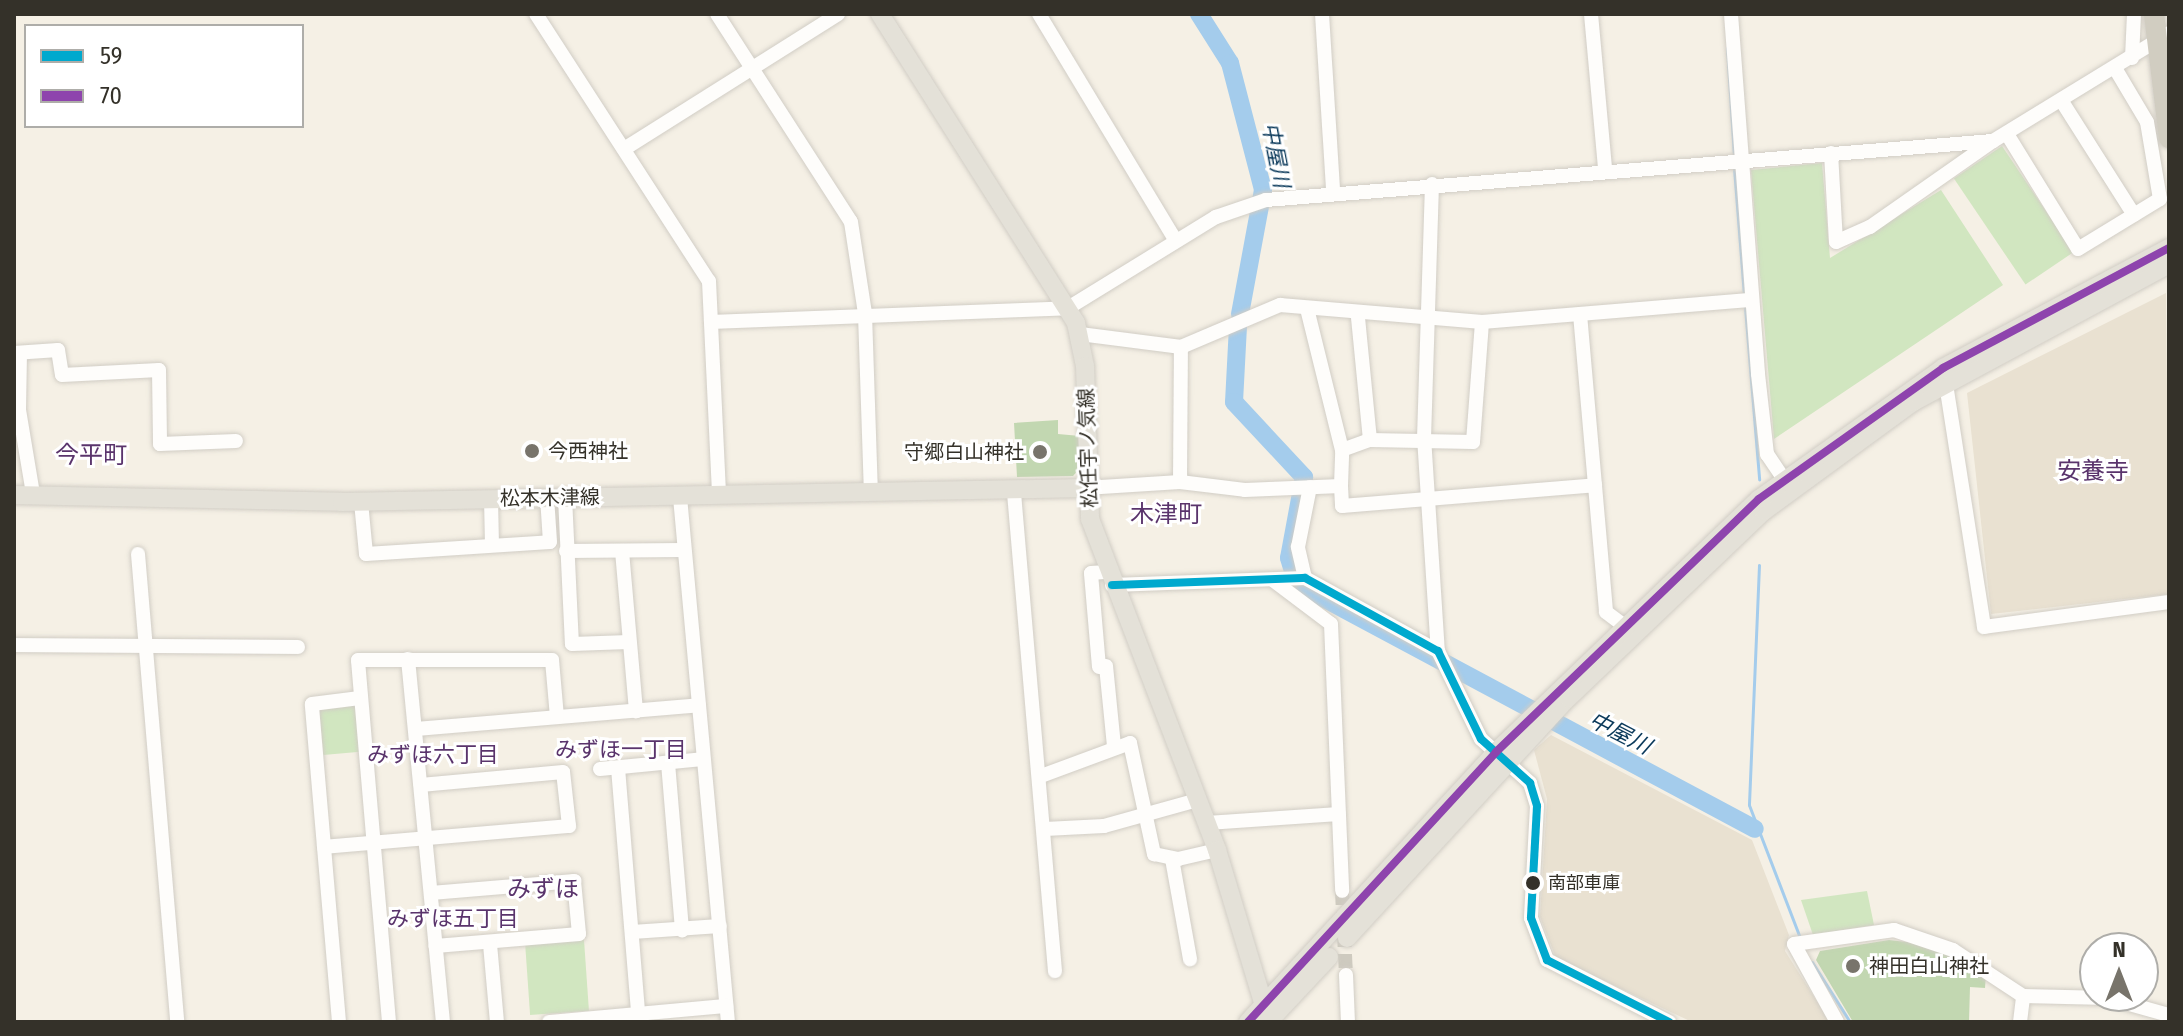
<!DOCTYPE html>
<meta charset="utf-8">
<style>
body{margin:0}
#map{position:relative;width:2183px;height:1036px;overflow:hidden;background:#f5f0e5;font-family:"Fira Sans Condensed","Noto Sans JP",sans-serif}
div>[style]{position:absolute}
.commercial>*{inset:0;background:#e9e1d1}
.green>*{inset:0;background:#d1e6c0;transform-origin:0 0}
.forest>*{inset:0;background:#c2d7b1}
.stream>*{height:3px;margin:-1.5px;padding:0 1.5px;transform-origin:1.5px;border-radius:1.5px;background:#a4ccec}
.river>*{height:18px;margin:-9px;padding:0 9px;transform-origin:9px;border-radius:9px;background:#a4ccec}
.minor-tunnel>*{height:14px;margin-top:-7px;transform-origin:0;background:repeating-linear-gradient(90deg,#cecabf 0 14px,transparent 0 21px)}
.roads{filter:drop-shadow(0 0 2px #d1cdc5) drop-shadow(0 0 2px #d1cdc5)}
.minor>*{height:14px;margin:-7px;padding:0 7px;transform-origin:7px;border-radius:7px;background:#fefdfb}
.major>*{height:18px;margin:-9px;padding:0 9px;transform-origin:9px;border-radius:9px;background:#e4e1d8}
.highway>*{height:20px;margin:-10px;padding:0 10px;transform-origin:10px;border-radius:10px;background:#d1cdc1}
.bus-1>*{height:8px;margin:-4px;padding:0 4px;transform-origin:4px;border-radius:4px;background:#00a9ce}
.bus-2>*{height:8px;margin:-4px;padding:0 4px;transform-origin:4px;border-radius:4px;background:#8e44ad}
.dots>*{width:22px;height:22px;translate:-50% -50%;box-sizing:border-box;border:4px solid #fff;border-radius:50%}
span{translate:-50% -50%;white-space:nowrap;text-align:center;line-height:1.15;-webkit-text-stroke:6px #fff;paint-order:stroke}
.bus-label{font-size:18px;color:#343129}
.left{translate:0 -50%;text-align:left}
.street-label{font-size:20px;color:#343129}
.poi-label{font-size:20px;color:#343129}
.right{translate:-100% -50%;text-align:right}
.water-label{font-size:22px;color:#0a395a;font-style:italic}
.neighbourhood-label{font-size:22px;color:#5a346c}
.quarter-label{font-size:24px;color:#5a346c}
.frame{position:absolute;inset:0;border:16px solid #343129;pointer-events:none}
.legend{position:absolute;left:24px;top:24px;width:280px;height:104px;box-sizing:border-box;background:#fff;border:2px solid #aeada9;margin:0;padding:10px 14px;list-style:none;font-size:24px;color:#343129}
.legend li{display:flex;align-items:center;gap:16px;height:40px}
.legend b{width:40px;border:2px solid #aeada9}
.north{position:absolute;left:2079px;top:932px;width:80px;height:80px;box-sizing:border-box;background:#fff;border:2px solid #aeada9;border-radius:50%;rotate:0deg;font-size:22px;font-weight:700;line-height:32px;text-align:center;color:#343129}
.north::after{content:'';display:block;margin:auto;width:28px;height:36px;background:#78746b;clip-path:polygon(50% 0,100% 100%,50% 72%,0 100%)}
</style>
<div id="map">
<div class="commercial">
<i style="clip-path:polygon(2166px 293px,2169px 594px,1991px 614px,1967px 393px)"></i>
<i style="clip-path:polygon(1551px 735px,1752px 840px,1789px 935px,1785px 951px,1830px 1022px,1692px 1022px,1556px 958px,1540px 917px,1547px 799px,1534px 750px)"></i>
</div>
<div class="green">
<i style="left:2002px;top:146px;width:128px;height:58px;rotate:56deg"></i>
<i style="clip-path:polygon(1822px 163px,1830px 258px,1941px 190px,2003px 285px,1774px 439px,1751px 170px)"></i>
<i style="left:356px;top:704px;width:48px;height:37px;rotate:85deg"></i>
<i style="clip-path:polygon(1867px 891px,1874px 925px,1813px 935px,1801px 900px)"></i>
<i style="left:584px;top:940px;width:71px;height:59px;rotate:86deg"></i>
</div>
<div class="forest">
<i style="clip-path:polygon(1058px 420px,1058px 434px,1080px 436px,1081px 467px,1073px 476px,1017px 477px,1014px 423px)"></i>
<i style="clip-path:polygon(1889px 940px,1924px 944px,1986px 975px,1985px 988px,1970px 987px,1969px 1022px,1853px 1022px,1816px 960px,1820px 951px)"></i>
</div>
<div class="stream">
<i style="left:1727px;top:48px;width:108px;rotate:86.3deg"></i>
<i style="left:1734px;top:168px;width:128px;rotate:85.5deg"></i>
<i style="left:1745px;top:307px;width:173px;rotate:85.3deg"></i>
<i style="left:1759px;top:565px;width:240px;rotate:92.4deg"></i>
<i style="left:1749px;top:805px;width:142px;rotate:69deg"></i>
<i style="left:1812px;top:962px;width:71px;rotate:57.7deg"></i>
</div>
<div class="river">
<i style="left:1199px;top:14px;width:58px;rotate:57.7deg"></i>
<i style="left:1230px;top:63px;width:131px;rotate:75.4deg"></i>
<i style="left:1263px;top:190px;width:126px;rotate:100.5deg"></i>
<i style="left:1238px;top:326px;width:76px;rotate:93deg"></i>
<i style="left:1234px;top:402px;width:103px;rotate:47deg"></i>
<i style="left:1304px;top:477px;width:82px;rotate:100.5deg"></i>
<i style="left:1289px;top:558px;width:27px;rotate:73deg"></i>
<i style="left:1297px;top:584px;width:519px;rotate:28.14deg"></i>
</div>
<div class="minor-tunnel">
<i style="left:1342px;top:891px;width:84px;rotate:87.3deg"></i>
</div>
<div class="roads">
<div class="minor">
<i style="left:536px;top:14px;width:318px;rotate:57.1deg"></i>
<i style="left:709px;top:281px;width:215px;rotate:87.3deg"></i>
<i style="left:717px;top:14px;width:247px;rotate:57.2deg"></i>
<i style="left:851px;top:222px;width:93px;rotate:81.3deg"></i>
<i style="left:865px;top:314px;width:179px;rotate:88.1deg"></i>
<i style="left:1039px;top:14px;width:265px;rotate:58.9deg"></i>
<i style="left:1322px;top:14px;width:177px;rotate:86.4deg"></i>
<i style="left:1591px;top:14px;width:154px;rotate:84.8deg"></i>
<i style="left:1731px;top:14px;width:361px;rotate:85.7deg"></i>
<i style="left:1758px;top:374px;width:81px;rotate:83.6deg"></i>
<i style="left:1767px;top:454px;width:30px;rotate:56deg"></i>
<i style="left:2132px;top:58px;width:44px;rotate:-87.4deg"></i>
<i style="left:2061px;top:100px;width:136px;rotate:57.6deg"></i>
<i style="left:2007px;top:134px;width:135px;rotate:58.3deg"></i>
<i style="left:2078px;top:249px;width:96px;rotate:-31.4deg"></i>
<i style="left:2160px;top:199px;width:78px;rotate:-99.6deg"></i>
<i style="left:2147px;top:122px;width:63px;rotate:-120.7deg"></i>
<i style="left:624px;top:149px;width:253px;rotate:-32.2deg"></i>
<i style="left:1831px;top:153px;width:89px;rotate:86.8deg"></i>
<i style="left:1836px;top:242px;width:37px;rotate:-24deg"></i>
<i style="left:1870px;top:227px;width:150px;rotate:-35deg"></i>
<i style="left:1432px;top:184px;width:253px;rotate:91.8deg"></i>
<i style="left:1424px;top:437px;width:214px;rotate:86.3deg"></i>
<i style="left:1580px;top:314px;width:299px;rotate:85deg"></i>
<i style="left:1606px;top:612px;width:21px;rotate:37deg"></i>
<i style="left:711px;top:322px;width:357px;rotate:-2.2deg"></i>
<i style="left:1068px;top:308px;width:174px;rotate:-31.6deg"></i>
<i style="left:1216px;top:217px;width:53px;rotate:-18.8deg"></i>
<i style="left:1266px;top:200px;width:729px;rotate:-4.64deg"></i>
<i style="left:1993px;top:141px;width:206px;rotate:-31.5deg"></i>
<i style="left:1080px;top:334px;width:102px;rotate:7.3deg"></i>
<i style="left:1181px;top:347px;width:108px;rotate:-23deg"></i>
<i style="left:1280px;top:305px;width:203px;rotate:4.8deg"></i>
<i style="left:1482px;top:322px;width:271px;rotate:-4.7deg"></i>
<i style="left:14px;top:353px;width:44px;rotate:-3.9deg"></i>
<i style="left:58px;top:350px;width:25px;rotate:81deg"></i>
<i style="left:62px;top:375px;width:97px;rotate:-3deg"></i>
<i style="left:159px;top:370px;width:74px;rotate:89.2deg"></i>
<i style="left:160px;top:444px;width:76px;rotate:-2.3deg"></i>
<i style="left:20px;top:353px;width:57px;rotate:91deg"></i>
<i style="left:19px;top:410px;width:85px;rotate:80.5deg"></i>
<i style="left:1946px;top:384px;width:246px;rotate:81.1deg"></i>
<i style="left:1984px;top:627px;width:187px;rotate:-7.7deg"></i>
<i style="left:1370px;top:440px;width:103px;rotate:1.1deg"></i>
<i style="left:1473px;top:442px;width:120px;rotate:-85.7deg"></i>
<i style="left:1342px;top:450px;width:30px;rotate:-20deg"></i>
<i style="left:1370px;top:440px;width:124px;rotate:-95.6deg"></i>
<i style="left:1180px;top:482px;width:135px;rotate:-89.6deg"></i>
<i style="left:1341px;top:486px;width:20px;rotate:87deg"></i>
<i style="left:1342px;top:506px;width:254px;rotate:-4.7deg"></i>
<i style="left:1085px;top:488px;width:95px;rotate:-3.6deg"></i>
<i style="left:1180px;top:482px;width:65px;rotate:7deg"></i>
<i style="left:1245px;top:490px;width:96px;rotate:-2.4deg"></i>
<i style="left:1341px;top:486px;width:36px;rotate:-88deg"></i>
<i style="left:1342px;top:450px;width:145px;rotate:-103.9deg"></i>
<i style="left:1014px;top:493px;width:480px;rotate:85.1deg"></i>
<i style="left:565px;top:497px;width:147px;rotate:87.3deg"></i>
<i style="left:572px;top:644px;width:57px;rotate:-2deg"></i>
<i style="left:680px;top:497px;width:527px;rotate:84.78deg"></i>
<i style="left:491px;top:498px;width:47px;rotate:88.8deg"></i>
<i style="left:361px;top:502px;width:52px;rotate:84.5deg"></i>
<i style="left:366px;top:554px;width:184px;rotate:-3.7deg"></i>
<i style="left:550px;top:542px;width:45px;rotate:-93.8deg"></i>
<i style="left:566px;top:551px;width:118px;rotate:-0.5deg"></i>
<i style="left:622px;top:551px;width:161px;rotate:85deg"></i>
<i style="left:138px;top:554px;width:470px;rotate:85.2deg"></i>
<i style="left:1305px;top:578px;width:32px;rotate:-103deg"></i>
<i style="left:1298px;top:547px;width:61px;rotate:-78.7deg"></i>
<i style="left:1274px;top:581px;width:71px;rotate:37deg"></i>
<i style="left:1331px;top:624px;width:267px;rotate:87.6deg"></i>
<i style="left:1112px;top:585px;width:193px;rotate:-2.1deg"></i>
<i style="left:1305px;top:578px;width:152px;rotate:28.8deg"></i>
<i style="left:1438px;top:651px;width:98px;rotate:64deg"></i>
<i style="left:1481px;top:739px;width:66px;rotate:41.9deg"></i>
<i style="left:1530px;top:783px;width:24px;rotate:73deg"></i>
<i style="left:1537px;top:806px;width:112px;rotate:93.1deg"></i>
<i style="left:1531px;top:918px;width:45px;rotate:69.1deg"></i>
<i style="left:1547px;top:960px;width:137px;rotate:26.9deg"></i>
<i style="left:14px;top:645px;width:284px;rotate:0.4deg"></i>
<i style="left:408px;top:659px;width:365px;rotate:84.5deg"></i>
<i style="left:1106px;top:666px;width:80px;rotate:84.3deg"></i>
<i style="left:1099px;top:667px;width:94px;rotate:-94.9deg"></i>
<i style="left:1091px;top:573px;width:16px;rotate:-4deg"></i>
<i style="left:416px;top:729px;width:284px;rotate:-4.8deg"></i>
<i style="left:668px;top:763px;width:168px;rotate:85.2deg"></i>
<i style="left:618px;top:768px;width:255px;rotate:85.3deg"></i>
<i style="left:600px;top:769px;width:103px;rotate:-5.5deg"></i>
<i style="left:1041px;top:776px;width:95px;rotate:-20.3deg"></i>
<i style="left:1130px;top:743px;width:114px;rotate:77.8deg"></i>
<i style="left:1154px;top:854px;width:25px;rotate:12deg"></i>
<i style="left:1178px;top:859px;width:40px;rotate:-13deg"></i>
<i style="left:1207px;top:823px;width:132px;rotate:-3.9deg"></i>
<i style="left:1045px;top:829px;width:59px;rotate:-2.9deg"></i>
<i style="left:1104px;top:826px;width:97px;rotate:-15.6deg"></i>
<i style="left:324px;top:847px;width:246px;rotate:-4.9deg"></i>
<i style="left:569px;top:826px;width:54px;rotate:-96.3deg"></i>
<i style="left:563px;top:772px;width:143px;rotate:174.8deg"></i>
<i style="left:1172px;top:859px;width:102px;rotate:79.8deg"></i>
<i style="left:431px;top:893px;width:144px;rotate:-4.8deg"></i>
<i style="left:574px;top:881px;width:53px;rotate:84.6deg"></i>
<i style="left:579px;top:934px;width:144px;rotate:175.2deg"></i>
<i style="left:632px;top:932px;width:88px;rotate:-3.9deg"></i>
<i style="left:490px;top:944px;width:78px;rotate:84.9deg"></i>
<i style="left:1346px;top:975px;width:47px;rotate:87.6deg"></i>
<i style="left:339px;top:1022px;width:319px;rotate:-94.9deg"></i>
<i style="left:312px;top:704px;width:48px;rotate:-7.1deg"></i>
<i style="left:389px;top:1022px;width:363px;rotate:-94.9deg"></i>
<i style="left:358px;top:660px;width:194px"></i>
<i style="left:552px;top:660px;width:57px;rotate:85deg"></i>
<i style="left:549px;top:1022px;width:178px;rotate:-5.2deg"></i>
<i style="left:1837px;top:1022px;width:89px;rotate:-118.9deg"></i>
<i style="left:1794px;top:944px;width:101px;rotate:-8deg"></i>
<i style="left:1894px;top:930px;width:62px;rotate:18.7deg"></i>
<i style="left:1953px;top:950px;width:84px;rotate:33.3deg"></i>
<i style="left:2023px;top:996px;width:85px;rotate:1.3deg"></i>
<i style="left:2108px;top:998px;width:63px;rotate:15.6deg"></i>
<i style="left:2020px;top:1022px;width:26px;rotate:-83deg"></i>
</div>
<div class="major">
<i style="left:880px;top:14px;width:366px;rotate:57.6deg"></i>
<i style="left:1076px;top:323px;width:44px;rotate:78.2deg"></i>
<i style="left:1085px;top:366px;width:153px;rotate:88.1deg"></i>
<i style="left:1090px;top:519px;width:355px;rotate:69deg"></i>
<i style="left:1217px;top:850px;width:173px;rotate:73.2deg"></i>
<i style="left:14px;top:495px;width:328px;rotate:1.2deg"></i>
<i style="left:342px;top:502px;width:743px;rotate:-1.08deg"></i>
<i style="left:1347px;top:938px;width:326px;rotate:-47.4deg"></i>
<i style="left:1568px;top:698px;width:271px;rotate:-43.7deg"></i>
<i style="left:1764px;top:511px;width:185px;rotate:-36.2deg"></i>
<i style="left:1913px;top:402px;width:291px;rotate:-28.3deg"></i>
<i style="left:1248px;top:1022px;width:367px;rotate:-47.4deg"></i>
<i style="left:1496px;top:752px;width:365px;rotate:-43.9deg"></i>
<i style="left:1759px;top:499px;width:226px;rotate:-35.4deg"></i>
<i style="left:1943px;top:368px;width:256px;rotate:-28deg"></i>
<i style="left:1268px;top:1022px;width:89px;rotate:-46.8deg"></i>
</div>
<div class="highway">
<i style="left:2154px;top:14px;width:125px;rotate:83.1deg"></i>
</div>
</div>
<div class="bus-1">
<i style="left:1112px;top:585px;width:193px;rotate:-2.1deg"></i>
<i style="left:1305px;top:578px;width:152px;rotate:28.8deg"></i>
<i style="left:1438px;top:651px;width:98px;rotate:64deg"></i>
<i style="left:1481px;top:739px;width:66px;rotate:41.9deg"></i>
<i style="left:1530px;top:783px;width:24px;rotate:73deg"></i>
<i style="left:1537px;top:806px;width:112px;rotate:93.1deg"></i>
<i style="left:1531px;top:918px;width:45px;rotate:69.1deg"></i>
<i style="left:1547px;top:960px;width:137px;rotate:26.9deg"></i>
</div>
<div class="bus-2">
<i style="left:1248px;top:1022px;width:367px;rotate:-47.4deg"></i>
<i style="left:1496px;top:752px;width:365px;rotate:-43.9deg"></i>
<i style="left:1759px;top:499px;width:226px;rotate:-35.4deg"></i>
<i style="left:1943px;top:368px;width:256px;rotate:-28deg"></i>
</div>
<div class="dots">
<i style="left:532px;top:451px;background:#78746b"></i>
<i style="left:1040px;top:452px;background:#78746b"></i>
<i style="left:1533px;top:883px;background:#343129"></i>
<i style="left:1853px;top:966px;background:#78746b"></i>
</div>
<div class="bus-label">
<span class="left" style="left:1548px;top:883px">南部車庫</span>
</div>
<div class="street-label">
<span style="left:1088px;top:448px;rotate:-92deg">松任宇ノ気線</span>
<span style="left:550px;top:498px;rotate:-1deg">松本木津線</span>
</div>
<div class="poi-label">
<span class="left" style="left:548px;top:451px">今西神社</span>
<span class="right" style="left:1024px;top:452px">守郷白山神社</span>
<span class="left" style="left:1869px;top:966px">神田白山神社</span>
</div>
<div class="water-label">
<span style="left:1276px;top:155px;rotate:79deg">中屋川</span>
<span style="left:1620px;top:733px;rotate:27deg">中屋川</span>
</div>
<div class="neighbourhood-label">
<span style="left:621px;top:750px">みずほ一丁目</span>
<span style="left:433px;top:755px">みずほ六丁目</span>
<span style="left:453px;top:919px">みずほ五丁目</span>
</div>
<div class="quarter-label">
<span style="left:91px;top:456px">今平町</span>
<span style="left:2093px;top:472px">安養寺</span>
<span style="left:1166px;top:515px">木津町</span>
<span style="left:543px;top:890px">みずほ</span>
</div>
<div class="frame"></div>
<ul class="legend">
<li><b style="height:10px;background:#00a9ce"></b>59</li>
<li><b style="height:10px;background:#8e44ad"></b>70</li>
</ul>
<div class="north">N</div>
</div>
